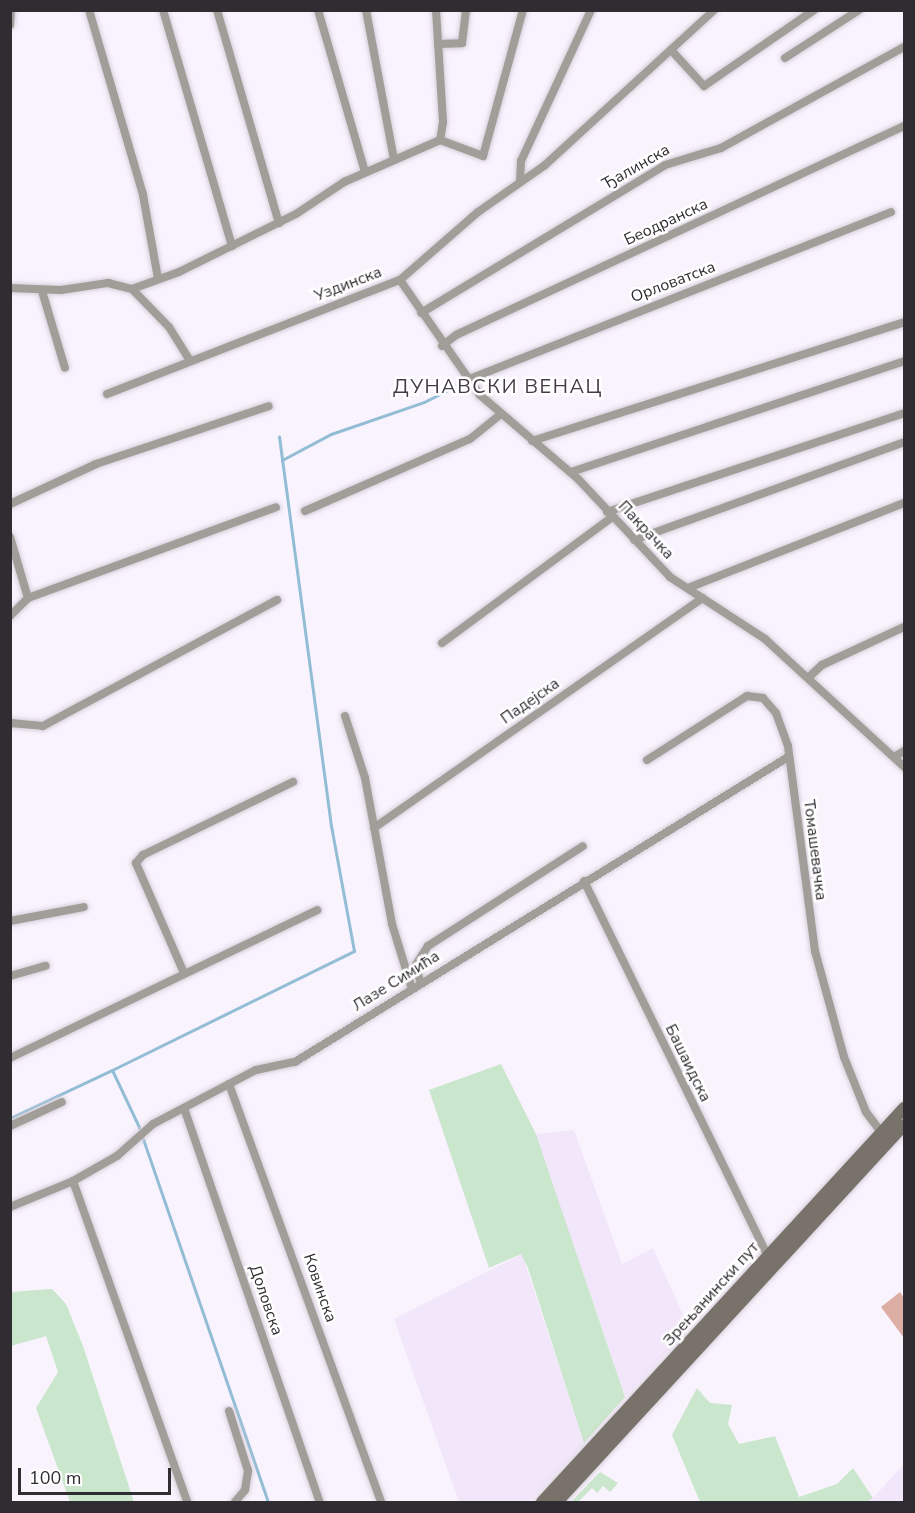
<!DOCTYPE html>
<meta charset="utf-8">
<style>
body{margin:0}
#map{position:relative;width:915px;height:1513px;overflow:hidden;background:#f9f3fe;font-family:"Nunito Sans",sans-serif}
div>[style]{position:absolute}
.built>*{inset:0;background:#f2e6fa}
.green>*{inset:0;background:#cae6cc}
.stream>*{height:3px;margin:-1.5px;padding:0 1.5px;transform-origin:1.5px;border-radius:1.5px;background:#92bdd5}
.building>*{inset:0;background:#ddaea3}
.roads{filter:drop-shadow(0 0 2px #d5cfd9) drop-shadow(0 0 2px #d5cfd9)}
.minor>*{height:8px;margin:-4px;padding:0 4px;transform-origin:4px;border-radius:4px;background:#a19d98}
.secondary>*{height:12px;margin:-6px;padding:0 6px;transform-origin:6px;border-radius:6px;background:#78726b}
span{translate:-50% -50%;white-space:nowrap;text-align:center;line-height:1.15;-webkit-text-stroke:5px #fff;paint-order:stroke}
.street-label{font-size:16px;color:#302d32}
.quarter-label{font-size:20px;color:#433c47;letter-spacing:1.5px}
.frame{position:absolute;inset:0;border:12px solid #302d32;pointer-events:none}
.scale{position:absolute;left:18px;top:1468px;width:153px;height:27px;box-sizing:border-box;border:3px solid #302d32;border-top:0;padding-left:8px;font-size:18px;line-height:21px;white-space:nowrap;color:#302d32;-webkit-text-stroke:4px #fff;paint-order:stroke}
</style>
<div id="map">
<div class="built">
<i style="clip-path:polygon(574px 1130px,622px 1264px,653px 1248px,689px 1328px,625px 1397px,536px 1134px)"></i>
<i style="clip-path:polygon(522px 1254px,584px 1443px,529px 1502px,459px 1502px,394px 1319px)"></i>
<i style="clip-path:polygon(904px 1464px,904px 1502px,867px 1502px,873px 1498px)"></i>
</div>
<div class="green">
<i style="clip-path:polygon(501px 1064px,536px 1134px,625px 1397px,584px 1443px,528px 1268px,521px 1254px,489px 1268px,429px 1090px)"></i>
<i style="clip-path:polygon(52px 1289px,66px 1304px,83px 1346px,134px 1502px,70px 1502px,36px 1408px,58px 1372px,46px 1336px,11px 1346px,11px 1292px)"></i>
<i style="clip-path:polygon(697px 1388px,710px 1403px,732px 1405px,728px 1424px,739px 1444px,775px 1436px,799px 1497px,837px 1484px,853px 1468px,873px 1498px,867px 1502px,700px 1502px,672px 1435px)"></i>
<i style="clip-path:polygon(600px 1472px,618px 1483px,610px 1492px,603px 1486px,597px 1493px,592px 1488px,578px 1502px,571px 1502px)"></i>
</div>
<div class="stream">
<i style="left:282px;top:460px;width:55px;rotate:-28deg"></i>
<i style="left:331px;top:434px;width:98px;rotate:-19deg"></i>
<i style="left:424px;top:402px;width:39px;rotate:-27deg"></i>
<i style="left:10px;top:1118px;width:113px;rotate:-25.2deg"></i>
<i style="left:268px;top:1502px;width:397px;rotate:-109deg"></i>
<i style="left:139px;top:1127px;width:63px;rotate:-115.3deg"></i>
<i style="left:112px;top:1070px;width:270px;rotate:-26.2deg"></i>
<i style="left:354px;top:951px;width:127px;rotate:-100.4deg"></i>
<i style="left:331px;top:826px;width:393px;rotate:-97.6deg"></i>
</div>
<div class="building">
<i style="clip-path:polygon(900px 1292px,904px 1298px,904px 1338px,881px 1307px)"></i>
</div>
<div class="roads">
<div class="minor">
<i style="left:89px;top:10px;width:193px;rotate:73.7deg"></i>
<i style="left:143px;top:195px;width:84px;rotate:79.8deg"></i>
<i style="left:163px;top:10px;width:246px;rotate:73.7deg"></i>
<i style="left:217px;top:10px;width:222px;rotate:73.8deg"></i>
<i style="left:318px;top:10px;width:169px;rotate:73.8deg"></i>
<i style="left:366px;top:10px;width:152px;rotate:79.4deg"></i>
<i style="left:436px;top:10px;width:112px;rotate:86.4deg"></i>
<i style="left:443px;top:122px;width:18px;rotate:99deg"></i>
<i style="left:10px;top:25px;width:15px;rotate:-86deg"></i>
<i style="left:438px;top:44px;width:24px;rotate:-2deg"></i>
<i style="left:462px;top:43px;width:33px;rotate:-83deg"></i>
<i style="left:671px;top:50px;width:49px;rotate:47.5deg"></i>
<i style="left:704px;top:86px;width:134px;rotate:-34.6deg"></i>
<i style="left:785px;top:58px;width:88px;rotate:-33deg"></i>
<i style="left:520px;top:181px;width:20px;rotate:-87deg"></i>
<i style="left:521px;top:161px;width:166px;rotate:-65.1deg"></i>
<i style="left:400px;top:280px;width:140px;rotate:55.2deg"></i>
<i style="left:480px;top:395px;width:129px;rotate:40.6deg"></i>
<i style="left:578px;top:479px;width:134px;rotate:46.8deg"></i>
<i style="left:670px;top:577px;width:113px;rotate:33.1deg"></i>
<i style="left:765px;top:639px;width:189px;rotate:42.6deg"></i>
<i style="left:10px;top:288px;width:51px;rotate:2.2deg"></i>
<i style="left:61px;top:290px;width:48px;rotate:-8.5deg"></i>
<i style="left:108px;top:283px;width:25px;rotate:14deg"></i>
<i style="left:132px;top:289px;width:53px;rotate:45.8deg"></i>
<i style="left:169px;top:327px;width:39px;rotate:58deg"></i>
<i style="left:132px;top:289px;width:50px;rotate:-19.9deg"></i>
<i style="left:179px;top:272px;width:131px;rotate:-26.4deg"></i>
<i style="left:296px;top:214px;width:58px;rotate:-33.7deg"></i>
<i style="left:344px;top:182px;width:105px;rotate:-23.6deg"></i>
<i style="left:440px;top:140px;width:46px;rotate:20.4deg"></i>
<i style="left:483px;top:156px;width:151px;rotate:-74.7deg"></i>
<i style="left:42px;top:291px;width:80px;rotate:73.4deg"></i>
<i style="left:421px;top:313px;width:285px;rotate:-31.2deg"></i>
<i style="left:665px;top:165px;width:59px;rotate:-16.9deg"></i>
<i style="left:721px;top:148px;width:209px;rotate:-28.9deg"></i>
<i style="left:442px;top:346px;width:18px;rotate:-38deg"></i>
<i style="left:456px;top:335px;width:494px;rotate:-25deg"></i>
<i style="left:467px;top:380px;width:456px;rotate:-21.6deg"></i>
<i style="left:107px;top:394px;width:314px;rotate:-21.3deg"></i>
<i style="left:400px;top:280px;width:103px;rotate:-41.1deg"></i>
<i style="left:478px;top:212px;width:82px;rotate:-35deg"></i>
<i style="left:545px;top:165px;width:229px;rotate:-42.5deg"></i>
<i style="left:532px;top:441px;width:391px;rotate:-17.7deg"></i>
<i style="left:571px;top:472px;width:351px;rotate:-18.4deg"></i>
<i style="left:10px;top:504px;width:95px;rotate:-24.9deg"></i>
<i style="left:96px;top:464px;width:182px;rotate:-18.5deg"></i>
<i style="left:305px;top:511px;width:180px;rotate:-23.6deg"></i>
<i style="left:470px;top:439px;width:40px;rotate:-39deg"></i>
<i style="left:607px;top:512px;width:313px;rotate:-18.4deg"></i>
<i style="left:10px;top:537px;width:64px;rotate:73.6deg"></i>
<i style="left:634px;top:540px;width:287px;rotate:-19.9deg"></i>
<i style="left:688px;top:588px;width:232px;rotate:-21.5deg"></i>
<i style="left:10px;top:616px;width:25px;rotate:-45deg"></i>
<i style="left:28px;top:598px;width:264px;rotate:-20.1deg"></i>
<i style="left:442px;top:643px;width:212px;rotate:-36.5deg"></i>
<i style="left:809px;top:677px;width:18px;rotate:-43deg"></i>
<i style="left:822px;top:665px;width:90px;rotate:-24.9deg"></i>
<i style="left:345px;top:716px;width:65px;rotate:72.1deg"></i>
<i style="left:365px;top:778px;width:148px;rotate:79.5deg"></i>
<i style="left:392px;top:924px;width:68px;rotate:72.9deg"></i>
<i style="left:10px;top:723px;width:33px;rotate:5deg"></i>
<i style="left:43px;top:726px;width:266px;rotate:-28.3deg"></i>
<i style="left:894px;top:757px;width:12px;rotate:-31deg"></i>
<i style="left:647px;top:760px;width:119px;rotate:-32.6deg"></i>
<i style="left:747px;top:696px;width:16px;rotate:7deg"></i>
<i style="left:763px;top:698px;width:20px;rotate:49deg"></i>
<i style="left:776px;top:713px;width:35px;rotate:70deg"></i>
<i style="left:788px;top:746px;width:207px;rotate:82.5deg"></i>
<i style="left:815px;top:951px;width:110px;rotate:74.7deg"></i>
<i style="left:844px;top:1057px;width:59px;rotate:68.2deg"></i>
<i style="left:866px;top:1112px;width:26px;rotate:53deg"></i>
<i style="left:374px;top:828px;width:401px;rotate:-35deg"></i>
<i style="left:584px;top:881px;width:419px;rotate:63.9deg"></i>
<i style="left:10px;top:921px;width:75px;rotate:-10.7deg"></i>
<i style="left:184px;top:973px;width:120px;rotate:-113.6deg"></i>
<i style="left:136px;top:863px;width:11px;rotate:-49deg"></i>
<i style="left:143px;top:855px;width:167px;rotate:-26deg"></i>
<i style="left:10px;top:976px;width:37px;rotate:-16deg"></i>
<i style="left:421px;top:983px;width:18px;rotate:-109deg"></i>
<i style="left:415px;top:966px;width:24px;rotate:-57deg"></i>
<i style="left:428px;top:946px;width:184px;rotate:-32.8deg"></i>
<i style="left:10px;top:1058px;width:341px;rotate:-25.7deg"></i>
<i style="left:229px;top:1084px;width:445px;rotate:70deg"></i>
<i style="left:184px;top:1108px;width:417px;rotate:71deg"></i>
<i style="left:10px;top:1126px;width:57px;rotate:-24.8deg"></i>
<i style="left:73px;top:1181px;width:341px;rotate:70.4deg"></i>
<i style="left:10px;top:1207px;width:68px;rotate:-22.4deg"></i>
<i style="left:73px;top:1181px;width:51px;rotate:-29.6deg"></i>
<i style="left:117px;top:1156px;width:48px;rotate:-41.6deg"></i>
<i style="left:153px;top:1124px;width:116px;rotate:-27.7deg"></i>
<i style="left:256px;top:1070px;width:40px;rotate:-12deg"></i>
<i style="left:295px;top:1062px;width:580px;rotate:-31.74deg"></i>
<i style="left:229px;top:1411px;width:63px;rotate:72.4deg"></i>
<i style="left:248px;top:1471px;width:19px;rotate:99deg"></i>
<i style="left:245px;top:1490px;width:16px;rotate:130deg"></i>
</div>
<div class="secondary">
<i style="left:542px;top:1502px;width:535px;rotate:-47.42deg"></i>
<i style="left:557px;top:1502px;width:512px;rotate:-47.37deg"></i>
</div>
</div>
<div class="street-label">
<span style="left:636px;top:167px;rotate:-30deg">Ђалинска</span>
<span style="left:666px;top:222px;rotate:-25deg">Беодранска</span>
<span style="left:673px;top:282px;rotate:-21deg">Орловатска</span>
<span style="left:348px;top:284px;rotate:-21deg">Уздинска</span>
<span style="left:646px;top:530px;rotate:47deg">Пакрачка</span>
<span style="left:530px;top:701px;rotate:-35deg">Падејска</span>
<span style="left:815px;top:850px;rotate:83deg">Томашевачка</span>
<span style="left:396px;top:981px;rotate:-32deg">Лазе Симића</span>
<span style="left:688px;top:1063px;rotate:64deg">Башаидска</span>
<span style="left:320px;top:1288px;rotate:71deg">Ковинска</span>
<span style="left:711px;top:1294px;rotate:-48deg">Зрењанински пут</span>
<span style="left:266px;top:1300px;rotate:71deg">Доловска</span>
</div>
<div class="quarter-label">
<span style="left:498px;top:386px">ДУНАВСКИ ВЕНАЦ</span>
</div>
<div class="frame"></div>
<div class="scale">100 m</div>
</div>
